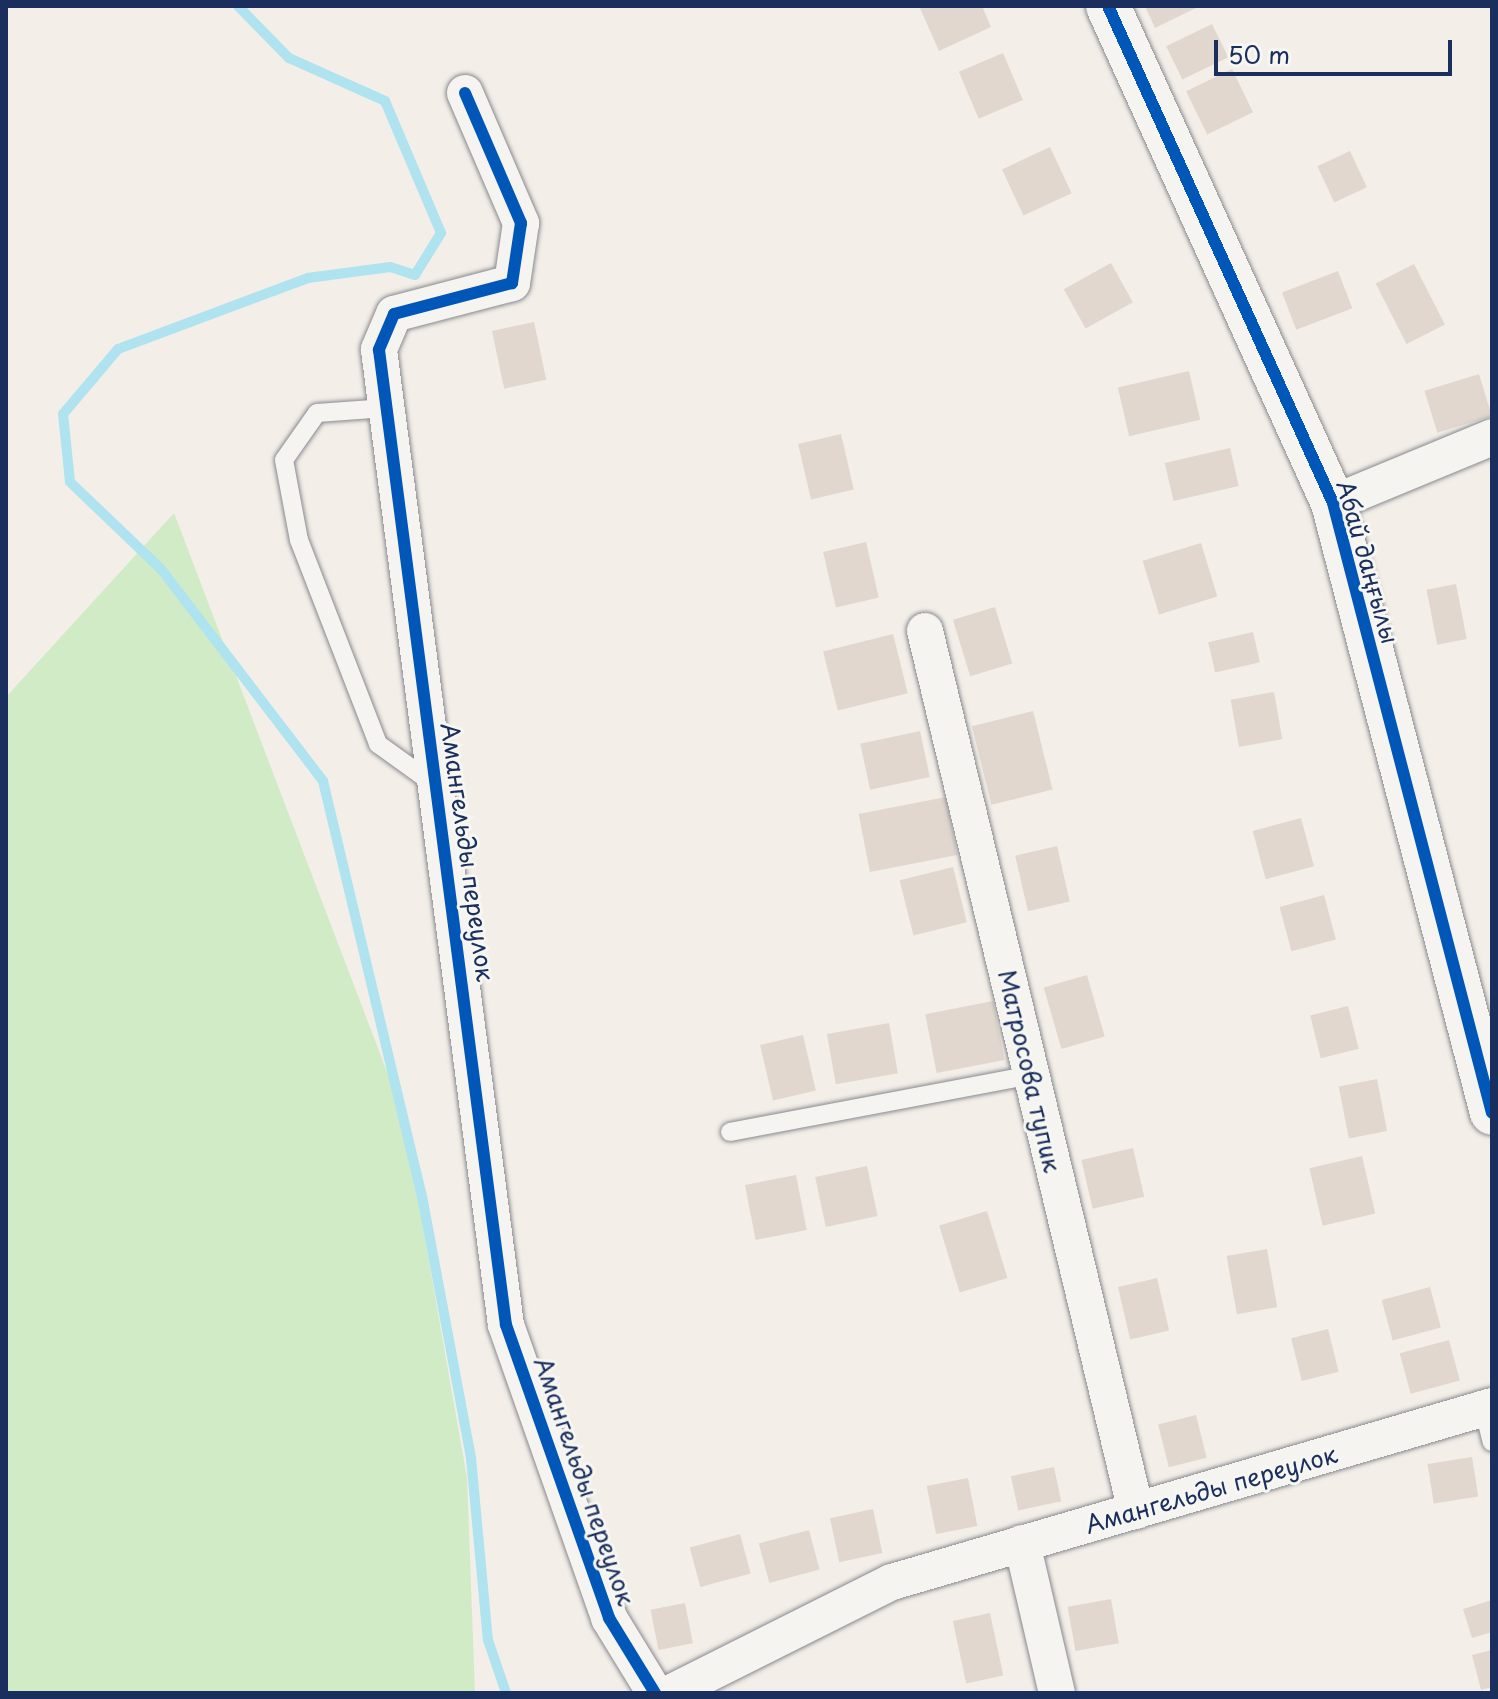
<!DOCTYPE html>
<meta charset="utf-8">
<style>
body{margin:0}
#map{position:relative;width:1498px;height:1699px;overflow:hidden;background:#f3eee8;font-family:"Playpen Sans",sans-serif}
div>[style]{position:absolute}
.green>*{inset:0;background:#d0ebc6}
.stream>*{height:10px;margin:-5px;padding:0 5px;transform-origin:5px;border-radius:5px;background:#afe3ef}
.building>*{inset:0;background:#e1d7cf;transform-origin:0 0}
.roads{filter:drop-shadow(0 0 2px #888a90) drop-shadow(0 0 2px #888a90)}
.lane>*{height:18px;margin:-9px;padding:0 9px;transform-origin:9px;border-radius:9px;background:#f5f4f1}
.street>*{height:36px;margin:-18px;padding:0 18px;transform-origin:18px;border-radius:18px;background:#f5f4f1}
.secondary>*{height:44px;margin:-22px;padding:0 22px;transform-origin:22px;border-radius:22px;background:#f5f4f1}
.cycleway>*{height:12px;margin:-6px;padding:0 6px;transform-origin:6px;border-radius:6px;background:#0057b8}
span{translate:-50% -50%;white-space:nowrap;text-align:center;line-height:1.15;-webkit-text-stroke:6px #f6f6f2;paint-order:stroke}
.street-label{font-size:24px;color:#1b2f5e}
.frame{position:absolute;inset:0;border:8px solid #1b2f5e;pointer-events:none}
.scale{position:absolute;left:1214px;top:40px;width:238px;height:36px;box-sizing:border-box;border:4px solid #1b2f5e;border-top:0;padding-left:10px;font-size:24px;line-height:28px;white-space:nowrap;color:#1b2f5e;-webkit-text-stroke:6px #f6f6f2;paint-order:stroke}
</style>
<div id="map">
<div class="green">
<i style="clip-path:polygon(174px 513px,403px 1114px,467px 1478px,475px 1693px,6px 1693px,6px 697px)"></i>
</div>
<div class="stream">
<i style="left:238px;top:6px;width:73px;rotate:45.6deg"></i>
<i style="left:289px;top:58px;width:105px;rotate:24.1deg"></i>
<i style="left:385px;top:101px;width:143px;rotate:67deg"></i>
<i style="left:441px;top:233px;width:49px;rotate:121.8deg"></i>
<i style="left:415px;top:275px;width:26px;rotate:-162deg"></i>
<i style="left:390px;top:267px;width:83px;rotate:172.4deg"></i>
<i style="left:308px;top:278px;width:203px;rotate:159.5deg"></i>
<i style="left:118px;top:349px;width:85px;rotate:130.2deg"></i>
<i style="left:63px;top:414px;width:68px;rotate:84.1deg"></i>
<i style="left:70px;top:482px;width:126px;rotate:43.7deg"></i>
<i style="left:161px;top:569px;width:267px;rotate:52.6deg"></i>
<i style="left:323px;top:781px;width:427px;rotate:76.6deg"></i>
<i style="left:422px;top:1196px;width:267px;rotate:79.4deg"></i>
<i style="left:471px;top:1458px;width:183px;rotate:84.7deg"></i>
<i style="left:488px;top:1640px;width:56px;rotate:71.2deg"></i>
</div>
<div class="building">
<i style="clip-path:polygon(919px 6px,982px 6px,991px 27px,939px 51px)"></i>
<i style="clip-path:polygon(1145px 6px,1200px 6px,1155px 28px)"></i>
<i style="left:1212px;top:24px;width:37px;height:51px;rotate:64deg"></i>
<i style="left:1003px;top:53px;width:51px;height:48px;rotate:67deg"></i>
<i style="left:1232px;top:69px;width:48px;height:51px;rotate:64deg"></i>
<i style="left:1050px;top:147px;width:51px;height:53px;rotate:65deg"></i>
<i style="left:1350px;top:151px;width:40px;height:36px;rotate:65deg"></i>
<i style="left:1111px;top:263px;width:45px;height:54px;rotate:61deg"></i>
<i style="left:1414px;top:264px;width:68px;height:43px;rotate:63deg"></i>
<i style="left:1338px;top:271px;width:40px;height:60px;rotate:69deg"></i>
<i style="left:534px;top:322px;width:59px;height:43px;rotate:78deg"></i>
<i style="left:1189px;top:371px;width:50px;height:73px;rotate:77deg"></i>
<i style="left:1479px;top:374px;width:44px;height:57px;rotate:73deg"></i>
<i style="left:841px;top:434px;width:57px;height:44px;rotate:77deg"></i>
<i style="left:1230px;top:448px;width:39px;height:67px;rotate:77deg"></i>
<i style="left:866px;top:542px;width:57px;height:44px;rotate:77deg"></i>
<i style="left:1201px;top:543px;width:56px;height:61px;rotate:73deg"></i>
<i style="left:1456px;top:584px;width:56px;height:30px;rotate:79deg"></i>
<i style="left:995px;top:607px;width:59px;height:44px;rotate:73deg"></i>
<i style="left:1253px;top:632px;width:31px;height:46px;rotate:77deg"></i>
<i style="left:893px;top:634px;width:61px;height:72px;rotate:76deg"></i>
<i style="left:1274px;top:692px;width:48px;height:44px;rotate:80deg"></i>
<i style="left:1033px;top:711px;width:81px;height:63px;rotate:76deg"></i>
<i style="left:920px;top:731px;width:47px;height:61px;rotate:78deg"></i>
<i style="left:946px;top:797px;width:59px;height:89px;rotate:79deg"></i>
<i style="left:1301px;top:818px;width:50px;height:50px;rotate:75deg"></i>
<i style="left:1057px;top:846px;width:57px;height:43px;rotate:77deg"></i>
<i style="left:953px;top:867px;width:57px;height:55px;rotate:76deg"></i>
<i style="left:1324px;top:895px;width:46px;height:46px;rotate:75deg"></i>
<i style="left:1087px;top:975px;width:64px;height:45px;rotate:74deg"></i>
<i style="left:993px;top:1001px;width:60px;height:69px;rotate:79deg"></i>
<i style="left:1348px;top:1006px;width:44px;height:39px;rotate:76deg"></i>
<i style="left:889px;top:1023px;width:51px;height:63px;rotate:80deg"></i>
<i style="left:803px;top:1035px;width:57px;height:44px;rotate:77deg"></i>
<i style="left:1377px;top:1079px;width:53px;height:39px;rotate:79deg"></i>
<i style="left:1133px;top:1148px;width:50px;height:53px;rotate:77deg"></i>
<i style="left:1362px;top:1156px;width:59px;height:54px;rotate:77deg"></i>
<i style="left:867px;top:1166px;width:51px;height:53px;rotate:78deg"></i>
<i style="left:796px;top:1175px;width:56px;height:52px;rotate:79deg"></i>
<i style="left:987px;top:1211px;width:70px;height:50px;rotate:73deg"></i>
<i style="left:1267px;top:1249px;width:59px;height:41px;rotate:80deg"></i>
<i style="left:1157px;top:1278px;width:54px;height:40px;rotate:77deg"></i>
<i style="left:1430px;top:1287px;width:42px;height:50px;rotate:75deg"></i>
<i style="left:1328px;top:1329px;width:44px;height:38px;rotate:76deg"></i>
<i style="left:1449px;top:1340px;width:42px;height:51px;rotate:75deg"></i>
<i style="left:1196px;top:1415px;width:44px;height:39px;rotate:76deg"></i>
<i style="left:1472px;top:1457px;width:40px;height:45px;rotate:81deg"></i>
<i style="left:1054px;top:1467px;width:35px;height:44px;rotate:78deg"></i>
<i style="left:968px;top:1478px;width:49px;height:42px;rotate:79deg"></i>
<i style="left:873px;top:1509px;width:45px;height:44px;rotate:78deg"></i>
<i style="left:809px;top:1530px;width:41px;height:52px;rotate:75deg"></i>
<i style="left:740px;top:1534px;width:41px;height:52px;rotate:75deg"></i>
<i style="left:1111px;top:1599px;width:45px;height:44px;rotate:80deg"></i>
<i style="clip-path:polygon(1492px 1600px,1492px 1632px,1472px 1638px,1463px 1609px)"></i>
<i style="left:685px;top:1603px;width:41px;height:35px;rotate:79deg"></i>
<i style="left:990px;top:1613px;width:64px;height:38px;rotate:78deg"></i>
<i style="clip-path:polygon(1492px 1650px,1492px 1687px,1481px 1690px,1472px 1655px)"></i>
</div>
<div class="roads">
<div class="lane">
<i style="left:386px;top:408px;width:69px;rotate:175.9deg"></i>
<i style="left:317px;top:413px;width:57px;rotate:125.1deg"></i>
<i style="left:284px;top:460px;width:81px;rotate:79.4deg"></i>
<i style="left:299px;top:540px;width:219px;rotate:68.8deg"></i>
<i style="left:378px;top:744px;width:70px;rotate:35.7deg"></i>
<i style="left:730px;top:1132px;width:307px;rotate:-10.7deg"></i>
<i style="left:1484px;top:1411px;width:32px;rotate:76deg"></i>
</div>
<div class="street">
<i style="left:465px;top:93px;width:142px;rotate:66.7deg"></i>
<i style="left:521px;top:223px;width:61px;rotate:98.5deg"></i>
<i style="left:512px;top:283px;width:122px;rotate:165.3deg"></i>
<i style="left:394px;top:314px;width:39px;rotate:113deg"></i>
<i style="left:379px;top:350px;width:983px;rotate:82.58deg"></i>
<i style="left:506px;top:1325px;width:311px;rotate:70.6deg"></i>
<i style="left:609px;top:1618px;width:88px;rotate:58.5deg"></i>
<i style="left:1333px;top:503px;width:172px;rotate:-22.5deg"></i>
<i style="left:925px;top:631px;width:905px;rotate:76.52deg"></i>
<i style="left:1022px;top:1543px;width:154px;rotate:76.9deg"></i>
<i style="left:670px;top:1693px;width:248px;rotate:-26.6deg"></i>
<i style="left:892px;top:1582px;width:625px;rotate:-16.35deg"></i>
</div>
<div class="secondary">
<i style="left:1108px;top:6px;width:546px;rotate:65.64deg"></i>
<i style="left:1333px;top:503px;width:630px;rotate:75.39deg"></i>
</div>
</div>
<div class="cycleway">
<i style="left:1108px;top:6px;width:546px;rotate:65.64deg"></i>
<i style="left:1333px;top:503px;width:630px;rotate:75.39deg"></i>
<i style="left:465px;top:93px;width:142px;rotate:66.7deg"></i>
<i style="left:521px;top:223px;width:61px;rotate:98.5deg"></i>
<i style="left:512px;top:283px;width:122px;rotate:165.3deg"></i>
<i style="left:394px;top:314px;width:39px;rotate:113deg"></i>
<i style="left:379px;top:350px;width:983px;rotate:82.58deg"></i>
<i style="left:506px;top:1325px;width:311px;rotate:70.6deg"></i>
<i style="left:609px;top:1618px;width:88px;rotate:58.5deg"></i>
</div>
<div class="street-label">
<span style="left:1368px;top:562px;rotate:74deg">Абай даңғылы</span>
<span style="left:468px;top:852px;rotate:82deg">Амангельды переулок</span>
<span style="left:1030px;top:1071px;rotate:77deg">Матросова тупик</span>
<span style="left:585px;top:1481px;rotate:71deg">Амангельды переулок</span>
<span style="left:1211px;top:1489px;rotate:-16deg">Амангельды переулок</span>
</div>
<div class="frame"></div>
<div class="scale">50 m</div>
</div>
